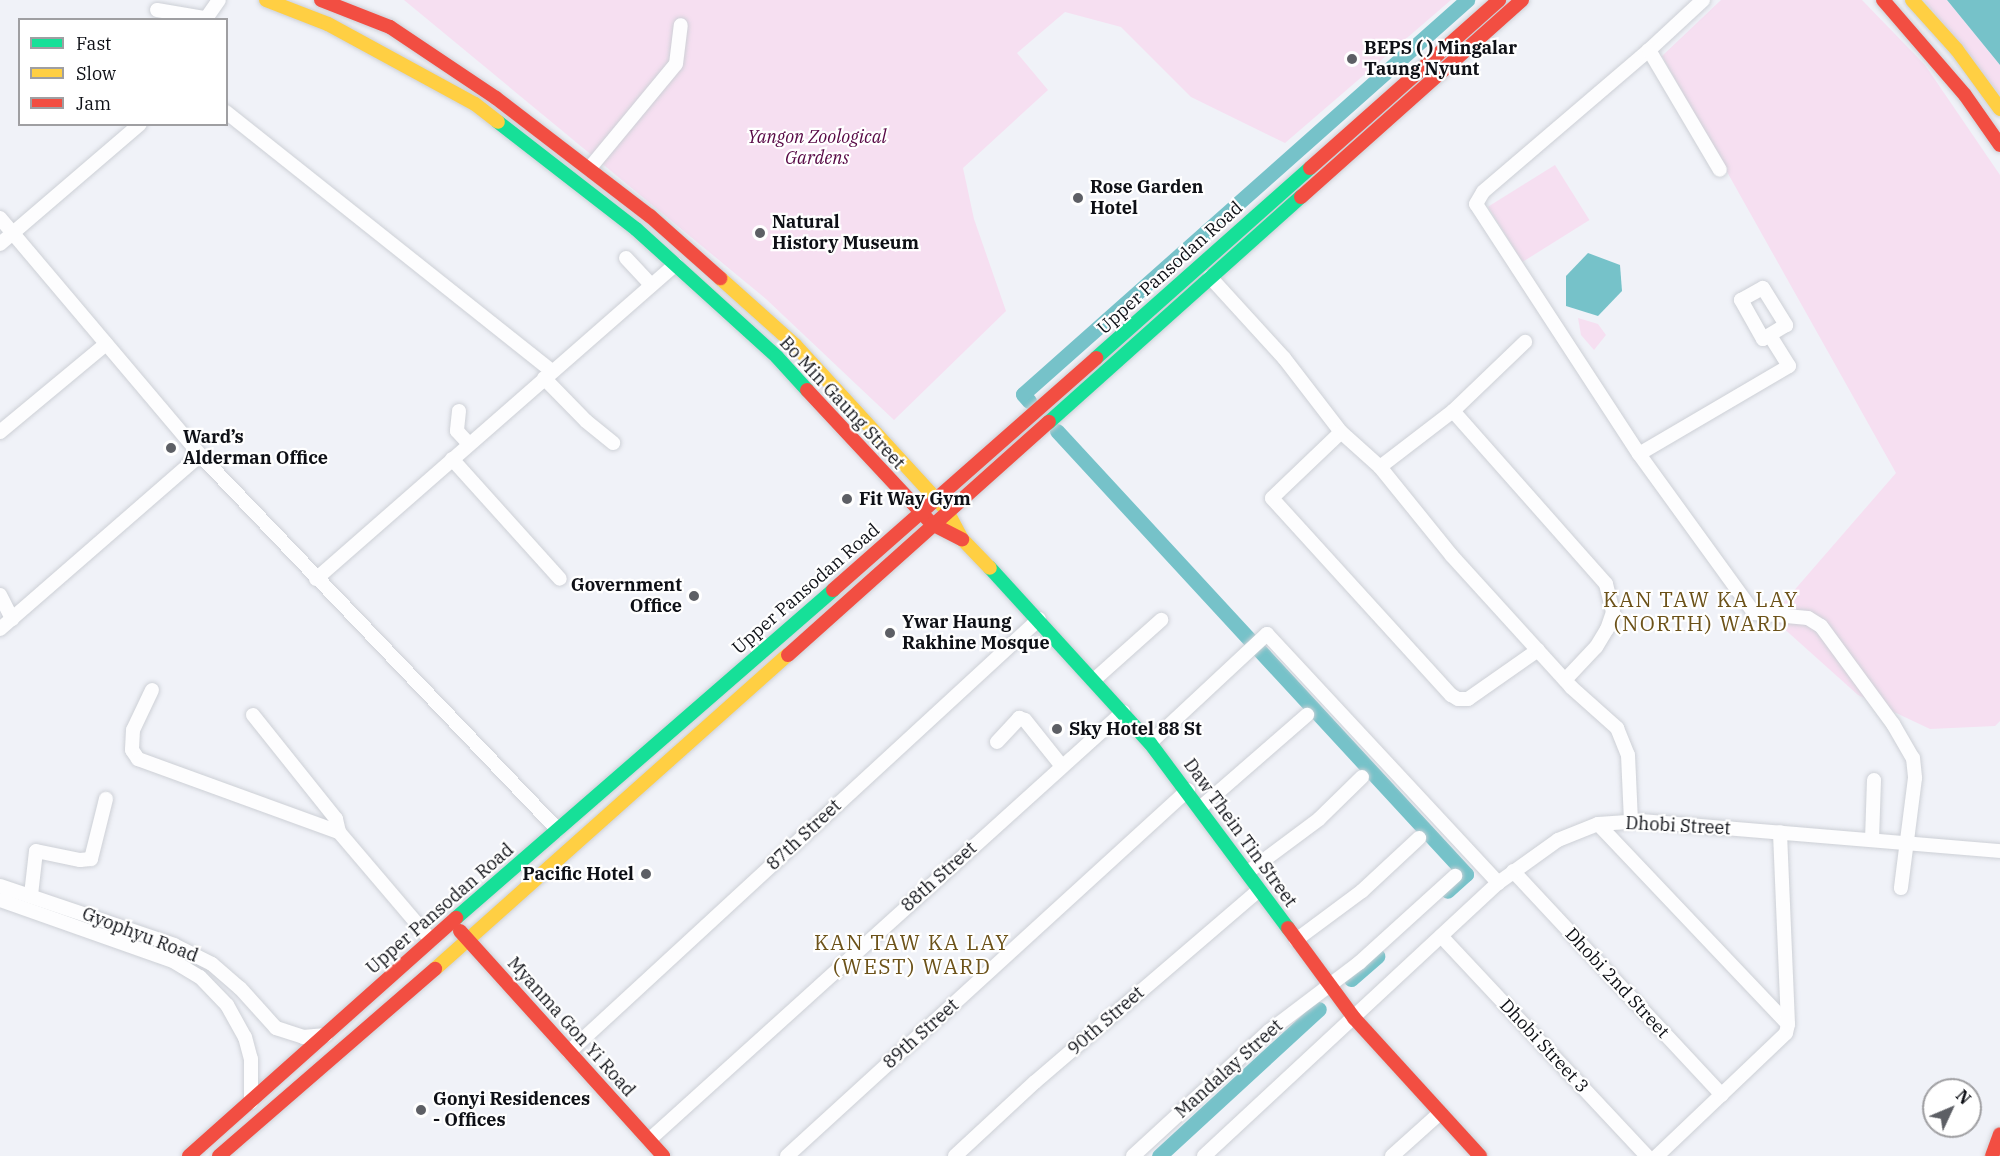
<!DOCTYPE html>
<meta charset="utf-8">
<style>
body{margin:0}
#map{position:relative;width:2000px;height:1156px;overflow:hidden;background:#f0f2f8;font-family:"IBM Plex Serif",serif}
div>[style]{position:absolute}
.green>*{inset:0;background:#f6dff1;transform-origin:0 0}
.water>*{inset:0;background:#76c2c9}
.canal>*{height:15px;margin:-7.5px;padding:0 7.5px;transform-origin:7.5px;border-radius:7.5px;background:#76c2c9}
.roads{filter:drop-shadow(0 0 2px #cdd0d6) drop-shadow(0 0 2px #cdd0d6)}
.street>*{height:14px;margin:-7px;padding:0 7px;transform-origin:7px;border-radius:7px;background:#fdfdfe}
.fast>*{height:14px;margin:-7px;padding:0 7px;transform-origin:7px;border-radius:7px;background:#16e098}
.slow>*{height:14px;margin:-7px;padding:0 7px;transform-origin:7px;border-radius:7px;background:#ffcf43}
.jam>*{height:14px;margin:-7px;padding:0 7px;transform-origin:7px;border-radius:7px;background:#f24e42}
.dots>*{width:16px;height:16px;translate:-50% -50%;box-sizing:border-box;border:3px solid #fff;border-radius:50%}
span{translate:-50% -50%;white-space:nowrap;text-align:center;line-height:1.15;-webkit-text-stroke:4.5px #fff;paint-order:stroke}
.poi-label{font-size:18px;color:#0e1016;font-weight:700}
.left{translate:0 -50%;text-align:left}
.right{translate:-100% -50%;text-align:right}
.park-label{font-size:18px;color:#570845;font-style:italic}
.street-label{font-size:18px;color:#0e1016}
.quarter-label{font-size:21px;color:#6c5219;letter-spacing:1.5px}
.legend{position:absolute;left:18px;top:18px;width:210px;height:108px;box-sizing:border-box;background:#fff;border:2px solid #9f9fa2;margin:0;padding:8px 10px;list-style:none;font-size:18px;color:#0e1016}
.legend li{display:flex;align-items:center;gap:12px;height:30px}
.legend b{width:30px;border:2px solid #9f9fa2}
.north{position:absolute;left:1922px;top:1078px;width:60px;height:60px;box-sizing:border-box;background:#fff;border:2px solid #9f9fa2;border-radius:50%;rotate:46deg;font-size:16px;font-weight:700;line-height:24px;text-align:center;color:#0e1016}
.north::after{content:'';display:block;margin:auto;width:21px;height:27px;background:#5d5f65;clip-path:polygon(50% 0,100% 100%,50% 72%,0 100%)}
</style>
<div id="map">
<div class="green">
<i style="clip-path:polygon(404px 0,1451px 0,1285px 143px,1191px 97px,1121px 27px,1065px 12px,1017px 53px,1048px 90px,963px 168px,974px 219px,1006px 311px,894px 420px,766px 299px)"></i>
<i style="clip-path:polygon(1721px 0,1862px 0,1925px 65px,2000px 175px,2000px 721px,1995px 726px,1930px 729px,1858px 695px,1771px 617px,1896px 473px,1662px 56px)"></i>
<i style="clip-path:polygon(1924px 0,1947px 0,2000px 65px,2000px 95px)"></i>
<i style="left:1555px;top:165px;width:65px;height:79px;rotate:58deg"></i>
<i style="clip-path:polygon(1578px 318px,1598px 324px,1606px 335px,1594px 350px,1581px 335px)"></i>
</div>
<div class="water">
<i style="clip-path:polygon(1947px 0,2000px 0,2000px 65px,1978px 38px)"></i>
<i style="clip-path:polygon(1588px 253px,1620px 265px,1622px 291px,1598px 316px,1566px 306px,1566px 276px)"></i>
</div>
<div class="canal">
<i style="left:1029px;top:401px;width:9px;rotate:-131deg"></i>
<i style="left:1023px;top:394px;width:594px;rotate:-41.59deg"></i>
<i style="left:1057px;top:431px;width:603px;rotate:47.29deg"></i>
<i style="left:1466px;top:874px;width:25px;rotate:138deg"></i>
<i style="left:1351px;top:979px;width:35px;rotate:-41deg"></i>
<i style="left:1159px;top:1156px;width:217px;rotate:-42.6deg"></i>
</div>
<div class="roads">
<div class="street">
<i style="left:1703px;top:0;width:74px;rotate:137.2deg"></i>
<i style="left:1649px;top:50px;width:218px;rotate:139.5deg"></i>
<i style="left:1483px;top:192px;width:14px;rotate:120deg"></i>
<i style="left:1476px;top:204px;width:298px;rotate:56.9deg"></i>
<i style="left:1639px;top:454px;width:196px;rotate:54.1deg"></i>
<i style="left:1754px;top:613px;width:54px;rotate:5.3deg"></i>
<i style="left:1808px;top:618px;width:15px;rotate:32deg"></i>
<i style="left:1821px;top:626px;width:122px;rotate:53.7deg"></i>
<i style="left:1893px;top:724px;width:39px;rotate:60deg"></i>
<i style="left:1913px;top:758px;width:20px;rotate:84deg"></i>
<i style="left:1915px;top:778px;width:111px;rotate:97.3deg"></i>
<i style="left:157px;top:10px;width:49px;rotate:9.5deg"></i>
<i style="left:205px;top:20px;width:24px;rotate:-55deg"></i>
<i style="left:1649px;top:50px;width:139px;rotate:59.4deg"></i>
<i style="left:226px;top:112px;width:416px;rotate:38.5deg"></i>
<i style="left:589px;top:169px;width:136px;rotate:-50.4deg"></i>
<i style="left:676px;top:64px;width:39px;rotate:-83deg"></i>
<i style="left:0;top:218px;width:310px;rotate:49.8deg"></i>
<i style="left:200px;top:455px;width:518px;rotate:46.33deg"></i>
<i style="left:0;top:244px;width:184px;rotate:-40.6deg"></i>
<i style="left:626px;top:258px;width:37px;rotate:47deg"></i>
<i style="left:1210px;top:277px;width:110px;rotate:47.6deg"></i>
<i style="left:1284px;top:358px;width:93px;rotate:52.4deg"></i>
<i style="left:1763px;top:288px;width:44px;rotate:58.1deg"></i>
<i style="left:1786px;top:325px;width:27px;rotate:149deg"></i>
<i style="left:1763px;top:339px;width:45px;rotate:-119.4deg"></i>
<i style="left:1741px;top:300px;width:25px;rotate:-29deg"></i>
<i style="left:544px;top:378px;width:60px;rotate:45.7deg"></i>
<i style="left:586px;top:421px;width:35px;rotate:39deg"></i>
<i style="left:459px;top:411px;width:20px;rotate:96deg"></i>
<i style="left:457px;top:431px;width:18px;rotate:47deg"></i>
<i style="left:1453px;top:411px;width:231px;rotate:48.5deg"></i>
<i style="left:1606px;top:584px;width:29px;rotate:76deg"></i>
<i style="left:1613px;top:612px;width:18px;rotate:109deg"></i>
<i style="left:1607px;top:629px;width:21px;rotate:121deg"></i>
<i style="left:1596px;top:647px;width:45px;rotate:133.2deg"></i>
<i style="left:0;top:432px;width:138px;rotate:-39.7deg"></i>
<i style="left:1639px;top:454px;width:174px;rotate:-30.4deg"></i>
<i style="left:1789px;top:366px;width:36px;rotate:-122deg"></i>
<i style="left:452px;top:459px;width:161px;rotate:48deg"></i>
<i style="left:1380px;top:467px;width:92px;rotate:-37.5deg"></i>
<i style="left:1453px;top:411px;width:100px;rotate:-43.8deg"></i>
<i style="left:316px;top:579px;width:478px;rotate:-41.2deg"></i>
<i style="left:0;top:595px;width:27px;rotate:63deg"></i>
<i style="left:0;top:629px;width:265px;rotate:-41deg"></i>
<i style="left:1538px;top:650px;width:85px;rotate:145deg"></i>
<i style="left:1468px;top:699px;width:10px;rotate:180deg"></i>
<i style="left:1458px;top:699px;width:8px;rotate:-150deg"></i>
<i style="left:1451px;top:695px;width:266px;rotate:-132.3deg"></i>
<i style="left:1272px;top:498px;width:95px;rotate:-43.7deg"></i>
<i style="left:1341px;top:432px;width:52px;rotate:41.9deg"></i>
<i style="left:1380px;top:467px;width:114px;rotate:51deg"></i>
<i style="left:1452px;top:556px;width:177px;rotate:47.7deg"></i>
<i style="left:1571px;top:687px;width:62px;rotate:41.7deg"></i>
<i style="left:1617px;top:728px;width:29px;rotate:68deg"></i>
<i style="left:1628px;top:755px;width:66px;rotate:87.4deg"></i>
<i style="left:1095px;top:679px;width:89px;rotate:-41.8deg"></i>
<i style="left:152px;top:690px;width:44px;rotate:115.4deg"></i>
<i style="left:133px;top:730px;width:20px;rotate:93deg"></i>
<i style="left:132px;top:750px;width:11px;rotate:56deg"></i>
<i style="left:138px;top:759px;width:214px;rotate:20deg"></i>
<i style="left:339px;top:832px;width:142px;rotate:49.6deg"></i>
<i style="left:253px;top:715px;width:133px;rotate:51.4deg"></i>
<i style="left:336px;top:819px;width:13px;rotate:77deg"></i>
<i style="left:997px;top:742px;width:33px;rotate:-47deg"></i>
<i style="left:1019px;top:718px;width:6px;rotate:18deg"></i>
<i style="left:1025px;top:720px;width:58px;rotate:51.3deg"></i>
<i style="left:1150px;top:743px;width:160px;rotate:-43deg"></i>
<i style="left:1267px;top:634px;width:340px;rotate:47.1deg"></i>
<i style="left:1200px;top:808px;width:142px;rotate:-41deg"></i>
<i style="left:1598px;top:824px;width:276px;rotate:46.5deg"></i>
<i style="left:1872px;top:840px;width:60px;rotate:-88.1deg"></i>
<i style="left:1513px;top:871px;width:306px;rotate:47deg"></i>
<i style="left:1248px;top:872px;width:89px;rotate:-36.7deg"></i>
<i style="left:1319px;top:819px;width:60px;rotate:-44.3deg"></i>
<i style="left:0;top:886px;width:184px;rotate:18.7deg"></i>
<i style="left:174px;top:945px;width:42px;rotate:26.6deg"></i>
<i style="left:212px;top:964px;width:37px;rotate:41deg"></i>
<i style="left:240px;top:988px;width:54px;rotate:48deg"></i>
<i style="left:276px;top:1028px;width:28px;rotate:18deg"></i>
<i style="left:303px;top:1037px;width:23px;rotate:-5deg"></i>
<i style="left:31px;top:895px;width:44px;rotate:-83.5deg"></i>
<i style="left:36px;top:851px;width:45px;rotate:11.6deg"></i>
<i style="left:80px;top:860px;width:11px;rotate:-5deg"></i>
<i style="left:91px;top:859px;width:62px;rotate:-76deg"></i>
<i style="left:0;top:900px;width:183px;rotate:19.4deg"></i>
<i style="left:173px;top:961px;width:31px;rotate:31deg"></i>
<i style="left:200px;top:977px;width:39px;rotate:46deg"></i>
<i style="left:227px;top:1005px;width:37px;rotate:61deg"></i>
<i style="left:245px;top:1037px;width:23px;rotate:75deg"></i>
<i style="left:251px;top:1059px;width:43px;rotate:90deg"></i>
<i style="left:1441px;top:936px;width:301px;rotate:46.9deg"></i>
<i style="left:1296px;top:940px;width:82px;rotate:-36.6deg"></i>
<i style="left:1362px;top:891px;width:78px;rotate:-42.9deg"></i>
<i style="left:569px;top:1052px;width:639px;rotate:-42.65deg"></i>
<i style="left:649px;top:1140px;width:639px;rotate:-42.08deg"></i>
<i style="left:787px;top:1156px;width:543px;rotate:-42.39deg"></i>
<i style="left:955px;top:1156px;width:109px;rotate:-42.8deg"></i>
<i style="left:1035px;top:1082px;width:295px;rotate:-40.6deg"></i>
<i style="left:1133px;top:1156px;width:185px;rotate:-42.6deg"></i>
<i style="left:1269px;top:1031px;width:113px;rotate:-37.1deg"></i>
<i style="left:1359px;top:963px;width:130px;rotate:-42.2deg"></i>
<i style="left:1204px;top:1156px;width:401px;rotate:-42.9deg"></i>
<i style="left:1498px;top:883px;width:74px;rotate:-35.6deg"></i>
<i style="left:1558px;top:840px;width:43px;rotate:-21.8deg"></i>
<i style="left:1598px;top:824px;width:44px;rotate:-3.9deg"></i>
<i style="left:1642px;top:821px;width:359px;rotate:4.8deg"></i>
<i style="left:1392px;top:1156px;width:64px;rotate:-41.9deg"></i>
<i style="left:1657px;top:1156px;width:178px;rotate:-43.6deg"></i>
<i style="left:1786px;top:1033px;width:9px;rotate:-77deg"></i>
<i style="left:1788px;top:1024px;width:192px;rotate:-92.4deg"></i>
</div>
<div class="fast">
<i style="left:498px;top:122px;width:175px;rotate:37.8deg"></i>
<i style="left:636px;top:229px;width:190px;rotate:42.2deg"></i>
<i style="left:777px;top:357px;width:45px;rotate:47.7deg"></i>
<i style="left:1096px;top:358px;width:286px;rotate:-41.6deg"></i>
<i style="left:1049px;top:422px;width:338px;rotate:-41.8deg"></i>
<i style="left:990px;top:568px;width:237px;rotate:47.6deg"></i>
<i style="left:1150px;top:743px;width:231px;rotate:53.3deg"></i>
<i style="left:456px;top:918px;width:500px;rotate:-41deg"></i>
</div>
<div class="slow">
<i style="left:266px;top:0;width:66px;rotate:21.2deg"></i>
<i style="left:328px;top:24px;width:167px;rotate:28.6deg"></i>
<i style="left:475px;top:104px;width:29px;rotate:38deg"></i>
<i style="left:1912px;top:0;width:67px;rotate:48deg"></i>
<i style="left:1957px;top:50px;width:73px;rotate:53.9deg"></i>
<i style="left:720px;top:278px;width:101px;rotate:41.8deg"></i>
<i style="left:795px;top:345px;width:225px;rotate:47.5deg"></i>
<i style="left:947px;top:511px;width:32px;rotate:62deg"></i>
<i style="left:962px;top:539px;width:40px;rotate:46deg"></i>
<i style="left:435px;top:969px;width:472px;rotate:-41.7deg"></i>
</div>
<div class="jam">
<i style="left:321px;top:0;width:74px;rotate:21.4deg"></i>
<i style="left:390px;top:27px;width:128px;rotate:33.8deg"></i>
<i style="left:496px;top:98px;width:194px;rotate:37.5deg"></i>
<i style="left:650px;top:216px;width:94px;rotate:41.5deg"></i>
<i style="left:1883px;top:0;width:125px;rotate:49.2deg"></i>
<i style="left:1965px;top:95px;width:61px;rotate:55deg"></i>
<i style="left:1310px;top:168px;width:253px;rotate:-41.6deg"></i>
<i style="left:1301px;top:197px;width:296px;rotate:-41.7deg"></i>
<i style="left:807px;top:390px;width:183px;rotate:47deg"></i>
<i style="left:932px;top:524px;width:34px;rotate:27deg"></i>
<i style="left:833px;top:590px;width:351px;rotate:-41.4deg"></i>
<i style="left:788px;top:655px;width:350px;rotate:-41.8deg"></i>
<i style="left:1288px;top:928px;width:112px;rotate:53.7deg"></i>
<i style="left:1354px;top:1018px;width:187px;rotate:47.6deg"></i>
<i style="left:460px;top:931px;width:303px;rotate:47.9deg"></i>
<i style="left:189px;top:1156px;width:358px;rotate:-41.7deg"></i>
<i style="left:219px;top:1156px;width:286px;rotate:-40.9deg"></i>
<i style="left:1992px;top:1156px;width:23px;rotate:-70deg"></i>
</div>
</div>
<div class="dots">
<i style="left:1352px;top:59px;background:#5d5f65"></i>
<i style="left:1078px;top:198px;background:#5d5f65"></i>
<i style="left:760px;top:233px;background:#5d5f65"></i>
<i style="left:171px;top:448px;background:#5d5f65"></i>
<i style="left:847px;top:499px;background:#5d5f65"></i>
<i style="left:694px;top:596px;background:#5d5f65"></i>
<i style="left:890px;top:633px;background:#5d5f65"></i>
<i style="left:1057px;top:729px;background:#5d5f65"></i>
<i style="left:646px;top:874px;background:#5d5f65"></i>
<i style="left:421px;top:1110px;background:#5d5f65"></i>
</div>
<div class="poi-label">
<span class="left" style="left:1364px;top:59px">BEPS ( ) Mingalar<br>Taung Nyunt</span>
<span class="left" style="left:1090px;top:198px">Rose Garden<br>Hotel</span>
<span class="left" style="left:772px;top:233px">Natural<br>History Museum</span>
<span class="left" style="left:183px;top:448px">Ward’s<br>Alderman Office</span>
<span class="left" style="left:859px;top:499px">Fit Way Gym</span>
<span class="right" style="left:682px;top:596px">Government<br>Office</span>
<span class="left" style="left:902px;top:633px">Ywar Haung<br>Rakhine Mosque</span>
<span class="left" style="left:1069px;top:729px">Sky Hotel 88 St</span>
<span class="right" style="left:634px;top:874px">Pacific Hotel</span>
<span class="left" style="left:433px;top:1110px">Gonyi Residences<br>- Offices</span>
</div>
<div class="park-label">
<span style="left:817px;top:148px">Yangon Zoological<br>Gardens</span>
</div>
<div class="street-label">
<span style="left:1170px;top:268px;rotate:-42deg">Upper Pansodan Road</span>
<span style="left:842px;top:403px;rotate:47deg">Bo Min Gaung Street</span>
<span style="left:806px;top:589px;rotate:-41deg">Upper Pansodan Road</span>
<span style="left:1678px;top:826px;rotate:3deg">Dhobi Street</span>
<span style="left:1240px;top:833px;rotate:54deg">Daw Thein Tin Street</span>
<span style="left:804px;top:835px;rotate:-43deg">87th Street</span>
<span style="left:939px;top:877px;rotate:-42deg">88th Street</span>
<span style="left:440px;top:909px;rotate:-41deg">Upper Pansodan Road</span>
<span style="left:140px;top:935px;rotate:21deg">Gyophyu Road</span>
<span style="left:1617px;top:983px;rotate:47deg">Dhobi 2nd Street</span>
<span style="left:1106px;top:1021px;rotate:-41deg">90th Street</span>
<span style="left:571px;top:1027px;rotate:48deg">Myanma Gon Yi Road</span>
<span style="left:921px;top:1034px;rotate:-42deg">89th Street</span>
<span style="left:1544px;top:1046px;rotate:47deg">Dhobi Street 3</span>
<span style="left:1229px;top:1069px;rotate:-42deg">Mandalay Street</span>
</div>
<div class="quarter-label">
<span style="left:1701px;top:611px">KAN TAW KA LAY<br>(NORTH) WARD</span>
<span style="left:912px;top:954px">KAN TAW KA LAY<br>(WEST) WARD</span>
</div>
<ul class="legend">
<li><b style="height:8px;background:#16e098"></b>Fast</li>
<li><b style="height:8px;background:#ffcf43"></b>Slow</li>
<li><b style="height:8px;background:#f24e42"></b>Jam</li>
</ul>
<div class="north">N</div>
</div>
